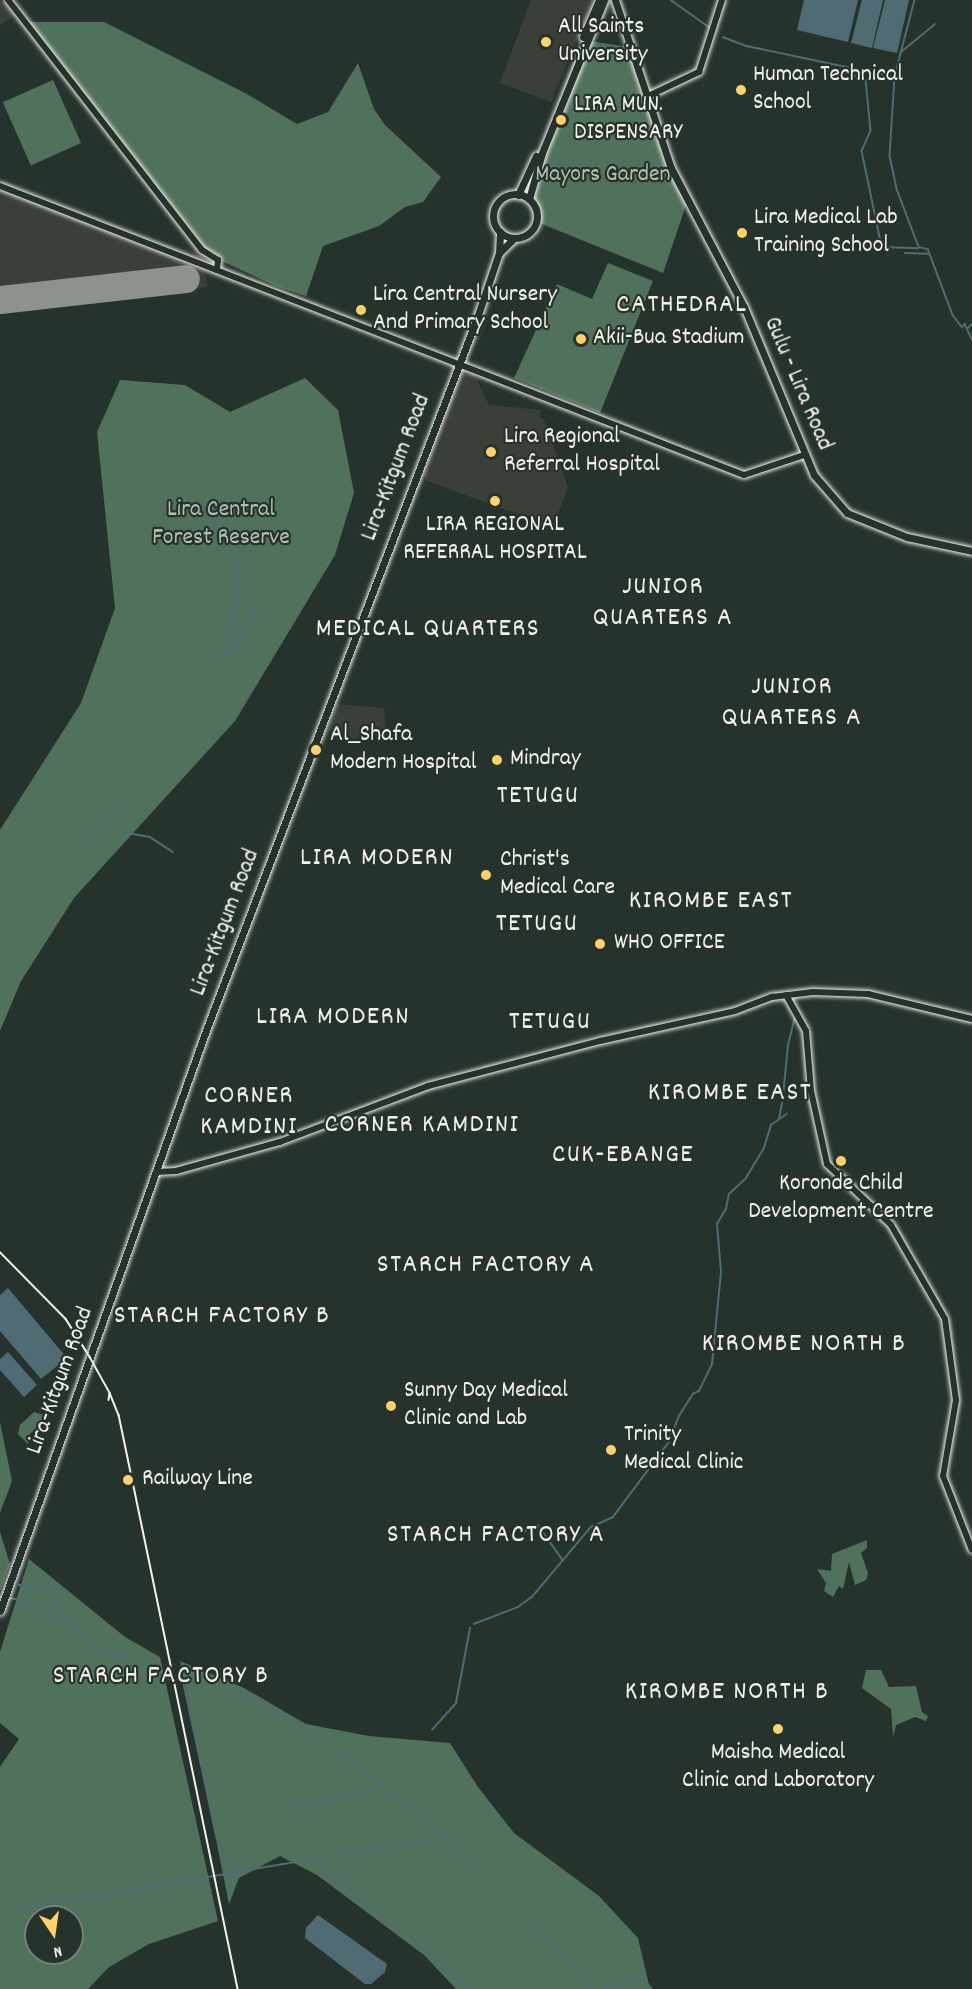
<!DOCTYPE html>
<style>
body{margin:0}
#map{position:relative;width:972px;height:1989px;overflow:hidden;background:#26332d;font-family:Dekko,sans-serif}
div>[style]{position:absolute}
.built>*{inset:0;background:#3a3f38}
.green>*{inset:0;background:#50715b;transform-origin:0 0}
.water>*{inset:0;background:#4f6c75}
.stream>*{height:1.5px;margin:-0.75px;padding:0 0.75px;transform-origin:0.75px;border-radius:0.75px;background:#4f6c75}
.runway>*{height:28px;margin:-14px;padding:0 14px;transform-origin:14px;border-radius:14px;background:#8d928a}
.roads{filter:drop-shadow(0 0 2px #f4f1e8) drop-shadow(0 0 2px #f4f1e8)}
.secondary>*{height:6px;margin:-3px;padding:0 3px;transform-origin:3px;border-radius:3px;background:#26332d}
.primary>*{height:7px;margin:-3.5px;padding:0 3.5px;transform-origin:3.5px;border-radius:3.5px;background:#26332d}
.primary>.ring{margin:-3.5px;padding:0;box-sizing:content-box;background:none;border:7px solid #26332d;border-radius:50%}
.rail>*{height:1.5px;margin:-0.75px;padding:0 0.75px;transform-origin:0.75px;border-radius:0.75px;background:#f4f1e8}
.dots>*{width:16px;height:16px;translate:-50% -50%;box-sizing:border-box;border:3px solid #26332d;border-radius:50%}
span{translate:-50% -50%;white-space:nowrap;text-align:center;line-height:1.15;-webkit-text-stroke:4.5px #26332d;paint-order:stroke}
.poi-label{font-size:24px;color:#f4f1e8}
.left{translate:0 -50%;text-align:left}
.park-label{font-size:24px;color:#b2beb0}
.street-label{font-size:24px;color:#f4f1e8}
.quarter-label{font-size:27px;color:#f4f1e8;letter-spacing:1.5px}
.north{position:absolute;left:24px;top:1905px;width:60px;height:60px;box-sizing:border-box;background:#26332d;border:2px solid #787f78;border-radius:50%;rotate:167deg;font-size:16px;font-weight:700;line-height:24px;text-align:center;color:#f4f1e8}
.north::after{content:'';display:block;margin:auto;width:21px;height:27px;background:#ffd166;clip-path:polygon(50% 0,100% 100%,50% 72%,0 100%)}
</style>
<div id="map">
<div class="built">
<i style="clip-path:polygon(0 0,15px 15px,0 25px)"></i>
<i style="clip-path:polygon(531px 0,593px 0,551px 102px,500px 83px)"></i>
<i style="clip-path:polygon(0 190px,204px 267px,208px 287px,0 314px)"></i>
<i style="clip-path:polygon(474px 373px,489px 405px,541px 410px,540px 417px,544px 420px,568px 487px,553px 527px,427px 481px,422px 470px,456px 375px)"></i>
<i style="clip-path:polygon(337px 704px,384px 708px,386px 727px,355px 739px,328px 730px)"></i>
</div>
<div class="green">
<i style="clip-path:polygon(28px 22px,104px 22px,247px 94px,297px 124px,328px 112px,358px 63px,374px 109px,385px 125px,441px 177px,423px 202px,405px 207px,379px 226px,323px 246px,306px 296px,278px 287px,211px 256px)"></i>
<i style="clip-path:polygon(582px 40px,629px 47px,687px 202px,663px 273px,537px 222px,536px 210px,524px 196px)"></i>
<i style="left:53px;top:80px;width:69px;height:55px;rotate:66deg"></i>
<i style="clip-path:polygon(608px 263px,653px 281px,600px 413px,514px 378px,557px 284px,592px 299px)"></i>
<i style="clip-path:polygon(305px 378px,338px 410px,354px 493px,335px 555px,235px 721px,74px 898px,21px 981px,0 1031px,0 830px,81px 703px,115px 608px,97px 432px,120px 380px,185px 385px,230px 412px)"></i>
<i style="clip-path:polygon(34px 1412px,44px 1415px,43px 1421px,30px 1434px,28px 1444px,18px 1434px,20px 1425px)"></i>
<i style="clip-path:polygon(0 1422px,12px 1481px,0 1513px)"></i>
<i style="clip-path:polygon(0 1532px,10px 1564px,0 1591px)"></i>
<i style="clip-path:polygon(867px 1540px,867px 1548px,861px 1553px,868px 1573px,866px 1580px,855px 1585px,849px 1562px,843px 1589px,839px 1586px,833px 1597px,824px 1591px,826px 1583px,817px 1569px,831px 1571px,832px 1554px)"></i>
<i style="clip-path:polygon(evenodd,29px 1559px,125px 1637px,160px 1657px,218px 1921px,149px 1944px,109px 1967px,88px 1989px,0 1989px,0 1767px,19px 1739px,0 1723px,0 1652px,29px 1559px,36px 1917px,72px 1917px,72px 1953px,36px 1953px,36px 1917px)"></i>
<i style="clip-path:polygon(180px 1661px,244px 1688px,306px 1724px,369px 1736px,450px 1743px,478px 1787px,514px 1833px,599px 1896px,638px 1938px,650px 1989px,456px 1989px,424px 1955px,317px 1875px,280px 1856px,239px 1878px,229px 1904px)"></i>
<i style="clip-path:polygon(866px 1670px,881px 1670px,889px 1687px,916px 1686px,922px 1712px,928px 1716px,926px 1721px,915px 1717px,896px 1725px,893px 1737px,891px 1709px,862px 1688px)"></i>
</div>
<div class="water">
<i style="clip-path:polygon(804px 0,858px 0,848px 42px,797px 30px)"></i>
<i style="clip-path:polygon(862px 0,883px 0,872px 48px,851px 43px)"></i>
<i style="clip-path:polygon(885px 0,909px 0,897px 53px,873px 48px)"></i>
<i style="clip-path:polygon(8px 1288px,67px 1358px,41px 1379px,0 1331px,0 1295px)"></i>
<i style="clip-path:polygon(8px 1352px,37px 1385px,24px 1397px,0 1370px,0 1359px)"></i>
<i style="clip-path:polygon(318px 1915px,387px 1964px,385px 1972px,371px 1984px,365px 1984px,305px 1938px,306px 1928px)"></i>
</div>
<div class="stream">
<i style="left:671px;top:0;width:47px;rotate:35.4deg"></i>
<i style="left:915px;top:0;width:80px;rotate:104.6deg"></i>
<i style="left:895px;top:77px;width:79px;rotate:93.6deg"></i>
<i style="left:890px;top:156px;width:34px;rotate:78deg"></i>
<i style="left:897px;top:189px;width:62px;rotate:69.2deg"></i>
<i style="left:919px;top:247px;width:9px;rotate:13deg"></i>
<i style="left:928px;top:249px;width:71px;rotate:69.3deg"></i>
<i style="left:953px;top:315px;width:15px;rotate:53deg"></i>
<i style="left:962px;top:327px;width:4px;rotate:-45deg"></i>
<i style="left:965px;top:324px;width:17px;rotate:65deg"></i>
<i style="left:723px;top:37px;width:26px;rotate:21deg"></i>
<i style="left:747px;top:46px;width:150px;rotate:11.9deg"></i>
<i style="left:900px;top:53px;width:45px;rotate:-39.6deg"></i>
<i style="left:846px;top:73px;width:21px;rotate:19deg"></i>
<i style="left:866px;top:80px;width:51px;rotate:84.4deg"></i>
<i style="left:871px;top:131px;width:22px;rotate:114deg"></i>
<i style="left:862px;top:151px;width:98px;rotate:78.2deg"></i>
<i style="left:882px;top:247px;width:36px;rotate:2deg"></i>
<i style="left:905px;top:253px;width:23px;rotate:2deg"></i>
<i style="left:968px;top:328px;width:6px;rotate:-45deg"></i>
<i style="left:164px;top:504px;width:29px;rotate:-4deg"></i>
<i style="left:193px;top:502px;width:14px;rotate:25deg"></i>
<i style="left:206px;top:508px;width:60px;rotate:57.9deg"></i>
<i style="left:238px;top:559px;width:38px;rotate:96deg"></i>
<i style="left:234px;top:597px;width:10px;rotate:61deg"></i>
<i style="left:239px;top:606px;width:12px;rotate:121deg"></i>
<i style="left:233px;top:616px;width:40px;rotate:98.5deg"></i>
<i style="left:214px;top:662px;width:19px;rotate:-28deg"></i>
<i style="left:231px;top:653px;width:63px;rotate:-59.3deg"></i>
<i style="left:122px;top:832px;width:28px;rotate:10deg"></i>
<i style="left:150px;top:837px;width:27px;rotate:33deg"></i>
<i style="left:76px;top:860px;width:89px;rotate:-47.7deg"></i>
<i style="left:31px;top:907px;width:58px;rotate:-46.4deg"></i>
<i style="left:783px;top:1096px;width:51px;rotate:-84.4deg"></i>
<i style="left:788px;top:1045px;width:29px;rotate:-76deg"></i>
<i style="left:779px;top:1119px;width:16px;rotate:-79deg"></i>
<i style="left:525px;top:1531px;width:14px;rotate:-25deg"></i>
<i style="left:538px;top:1525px;width:43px;rotate:54.5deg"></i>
<i style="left:19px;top:1585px;width:31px;rotate:9deg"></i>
<i style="left:50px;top:1590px;width:40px;rotate:60.3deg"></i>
<i style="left:70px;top:1625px;width:38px;rotate:37deg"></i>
<i style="left:100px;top:1648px;width:77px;rotate:23.9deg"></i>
<i style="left:170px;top:1679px;width:13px"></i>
<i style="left:183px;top:1679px;width:162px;rotate:77.9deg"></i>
<i style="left:217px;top:1837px;width:15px;rotate:67deg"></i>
<i style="left:223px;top:1851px;width:28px;rotate:46deg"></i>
<i style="left:0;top:1597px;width:1px"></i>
<i style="left:9px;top:1598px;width:12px;rotate:9deg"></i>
<i style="left:21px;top:1600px;width:53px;rotate:27.1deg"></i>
<i style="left:474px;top:1624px;width:47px;rotate:-21.1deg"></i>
<i style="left:518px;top:1607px;width:17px;rotate:-36deg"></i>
<i style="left:532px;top:1597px;width:92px;rotate:-49.9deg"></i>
<i style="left:591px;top:1527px;width:24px;rotate:-24deg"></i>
<i style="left:613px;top:1517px;width:94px;rotate:-53.3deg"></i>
<i style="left:669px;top:1442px;width:28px;rotate:-69deg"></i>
<i style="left:679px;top:1416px;width:26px;rotate:-58deg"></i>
<i style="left:693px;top:1394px;width:7px;rotate:-27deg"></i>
<i style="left:699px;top:1391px;width:30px;rotate:-64deg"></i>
<i style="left:712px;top:1364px;width:92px;rotate:-84.4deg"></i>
<i style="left:721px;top:1272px;width:48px;rotate:-94.8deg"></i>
<i style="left:717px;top:1224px;width:17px;rotate:-59deg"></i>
<i style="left:726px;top:1209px;width:15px;rotate:-79deg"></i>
<i style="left:729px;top:1194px;width:23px;rotate:-43deg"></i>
<i style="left:746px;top:1178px;width:35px;rotate:-59deg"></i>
<i style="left:764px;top:1148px;width:24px;rotate:-73deg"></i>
<i style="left:771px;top:1125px;width:19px;rotate:-35deg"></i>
<i style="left:235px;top:1689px;width:11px;rotate:34deg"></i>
<i style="left:244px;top:1695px;width:4px;rotate:117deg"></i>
<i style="left:242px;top:1699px;width:57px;rotate:21.6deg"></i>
<i style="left:295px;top:1720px;width:193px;rotate:37.4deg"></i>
<i style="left:448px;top:1837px;width:84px;rotate:41.6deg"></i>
<i style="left:511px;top:1893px;width:125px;rotate:50.2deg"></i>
<i style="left:432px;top:1730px;width:36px;rotate:-48deg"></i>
<i style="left:456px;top:1703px;width:76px;rotate:-79.4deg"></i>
<i style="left:289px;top:1808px;width:93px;rotate:-11.8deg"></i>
<i style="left:318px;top:1858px;width:131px;rotate:-9.2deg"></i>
<i style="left:0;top:1927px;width:24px;rotate:-45deg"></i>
<i style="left:17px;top:1910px;width:304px;rotate:-9.8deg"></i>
<i style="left:317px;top:1858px;width:22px;rotate:51deg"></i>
<i style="left:331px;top:1875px;width:131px;rotate:38.2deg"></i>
<i style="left:434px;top:1956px;width:48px;rotate:43.3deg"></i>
<i style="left:603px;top:1989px;width:21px;rotate:-8deg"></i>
<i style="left:624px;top:1986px;width:21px;rotate:-29deg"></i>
<i style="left:642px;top:1976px;width:16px;rotate:52deg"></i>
</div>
<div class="runway">
<i style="left:0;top:300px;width:187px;rotate:-6.4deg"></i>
</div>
<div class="roads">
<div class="secondary">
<i style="left:8px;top:0;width:316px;rotate:52.2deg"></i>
<i style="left:202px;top:250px;width:19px;rotate:32deg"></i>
<i style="left:218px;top:260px;width:10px;rotate:96deg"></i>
<i style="left:646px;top:97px;width:59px;rotate:-25.3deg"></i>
<i style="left:699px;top:72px;width:76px;rotate:-72.3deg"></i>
<i style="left:0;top:186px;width:798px;rotate:21.23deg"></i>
<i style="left:744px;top:475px;width:63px;rotate:-18.4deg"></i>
<i style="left:786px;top:995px;width:41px;rotate:60.9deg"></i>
<i style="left:806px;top:1031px;width:60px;rotate:85.2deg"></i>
<i style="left:811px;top:1091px;width:75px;rotate:77.6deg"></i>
<i style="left:827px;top:1164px;width:88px;rotate:43.6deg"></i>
<i style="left:891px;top:1225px;width:108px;rotate:60.1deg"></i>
<i style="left:945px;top:1319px;width:82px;rotate:82.3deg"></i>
<i style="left:956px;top:1400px;width:77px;rotate:99.7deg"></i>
<i style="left:943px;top:1476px;width:79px;rotate:68.6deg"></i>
<i style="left:157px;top:1172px;width:19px;rotate:-3deg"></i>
<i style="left:176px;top:1171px;width:108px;rotate:-15.6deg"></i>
<i style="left:280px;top:1142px;width:158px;rotate:-20.7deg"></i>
<i style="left:428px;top:1086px;width:178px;rotate:-14.7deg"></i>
<i style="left:600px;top:1041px;width:138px;rotate:-12.5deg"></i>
<i style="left:735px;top:1011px;width:40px;rotate:-21deg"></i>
<i style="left:772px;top:997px;width:41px;rotate:-7deg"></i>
<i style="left:813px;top:992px;width:55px;rotate:2.1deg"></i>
<i style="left:868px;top:994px;width:107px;rotate:13.5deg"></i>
</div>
<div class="primary">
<i style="left:615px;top:0;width:177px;rotate:71.6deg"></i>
<i style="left:671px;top:168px;width:157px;rotate:62.3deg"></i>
<i style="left:744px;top:307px;width:182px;rotate:67.4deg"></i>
<i style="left:814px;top:475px;width:50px;rotate:49deg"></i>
<i style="left:847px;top:513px;width:65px;rotate:21.8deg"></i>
<i style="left:907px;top:537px;width:66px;rotate:12.2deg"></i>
<i style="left:583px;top:37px;width:40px;rotate:-66.6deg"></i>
<i class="ring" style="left:493px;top:194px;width:37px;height:37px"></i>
<i style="left:518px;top:195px;width:43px;rotate:-65.2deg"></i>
<i style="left:529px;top:199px;width:48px;rotate:-74.2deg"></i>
<i style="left:542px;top:153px;width:165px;rotate:-67.9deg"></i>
<i style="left:499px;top:253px;width:21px;rotate:-45deg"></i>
<i style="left:0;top:1611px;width:613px;rotate:-70.47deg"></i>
<i style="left:205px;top:1033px;width:768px;rotate:-69.18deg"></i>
<i style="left:478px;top:315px;width:65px;rotate:-71.3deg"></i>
<i style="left:499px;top:253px;width:21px;rotate:-87deg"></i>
</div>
</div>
<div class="rail">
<i style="left:0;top:1252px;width:94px;rotate:45.4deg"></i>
<i style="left:66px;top:1319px;width:45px;rotate:57.7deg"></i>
<i style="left:90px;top:1357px;width:41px;rotate:60.9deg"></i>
<i style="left:110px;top:1393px;width:7px;rotate:98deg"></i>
<i style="left:110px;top:1393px;width:24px;rotate:68deg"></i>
<i style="left:119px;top:1415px;width:63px;rotate:78.2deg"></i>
<i style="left:132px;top:1477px;width:523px;rotate:78.3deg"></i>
</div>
<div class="dots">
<i style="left:546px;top:42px;background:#ffd166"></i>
<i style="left:741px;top:90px;background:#ffd166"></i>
<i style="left:561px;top:120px;background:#ffd166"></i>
<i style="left:742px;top:233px;background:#ffd166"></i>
<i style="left:361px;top:310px;background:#ffd166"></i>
<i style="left:581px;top:339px;background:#ffd166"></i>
<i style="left:491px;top:452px;background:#ffd166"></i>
<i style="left:495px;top:501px;background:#ffd166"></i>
<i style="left:316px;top:750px;background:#ffd166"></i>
<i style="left:497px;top:760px;background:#ffd166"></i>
<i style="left:486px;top:875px;background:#ffd166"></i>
<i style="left:600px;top:944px;background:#ffd166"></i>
<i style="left:841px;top:1161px;background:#ffd166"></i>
<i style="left:391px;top:1406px;background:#ffd166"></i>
<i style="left:611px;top:1450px;background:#ffd166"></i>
<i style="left:128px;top:1480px;background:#ffd166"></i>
<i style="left:778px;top:1729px;background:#ffd166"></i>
</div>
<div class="poi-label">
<span class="left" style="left:558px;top:42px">All Saints<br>University</span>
<span class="left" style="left:753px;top:90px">Human Technical<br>School</span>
<span class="left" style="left:574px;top:120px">LIRA MUN.<br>DISPENSARY</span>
<span class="left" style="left:754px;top:233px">Lira Medical Lab<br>Training School</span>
<span class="left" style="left:373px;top:310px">Lira Central Nursery<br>And Primary School</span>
<span class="left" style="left:593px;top:339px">Akii-Bua Stadium</span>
<span class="left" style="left:504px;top:452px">Lira Regional<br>Referral Hospital</span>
<span style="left:495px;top:540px">LIRA REGIONAL<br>REFERRAL HOSPITAL</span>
<span class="left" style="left:330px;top:750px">Al_Shafa<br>Modern Hospital</span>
<span class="left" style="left:510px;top:760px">Mindray</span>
<span class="left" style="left:500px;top:875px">Christ's<br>Medical Care</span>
<span class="left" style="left:614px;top:944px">WHO OFFICE</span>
<span style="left:841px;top:1199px">Koronde Child<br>Development Centre</span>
<span class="left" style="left:404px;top:1406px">Sunny Day Medical<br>Clinic and Lab</span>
<span class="left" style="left:624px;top:1450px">Trinity<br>Medical Clinic</span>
<span class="left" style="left:142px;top:1480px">Railway Line</span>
<span style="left:778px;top:1768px">Maisha Medical<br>Clinic and Laboratory</span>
</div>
<div class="park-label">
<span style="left:603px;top:176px">Mayors Garden</span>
<span style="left:221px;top:525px">Lira Central<br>Forest Reserve</span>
</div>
<div class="street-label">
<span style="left:797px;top:384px;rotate:67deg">Gulu - Lira Road</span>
<span style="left:397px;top:468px;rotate:-69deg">Lira-Kitgum Road</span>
<span style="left:226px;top:923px;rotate:-69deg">Lira-Kitgum Road</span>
<span style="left:61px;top:1381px;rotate:-70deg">Lira-Kitgum Road</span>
</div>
<div class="quarter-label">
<span style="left:682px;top:306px">CATHEDRAL</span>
<span style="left:663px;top:603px">JUNIOR<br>QUARTERS A</span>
<span style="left:428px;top:630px">MEDICAL QUARTERS</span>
<span style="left:792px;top:703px">JUNIOR<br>QUARTERS A</span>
<span style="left:538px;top:797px">TETUGU</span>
<span style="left:377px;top:859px">LIRA MODERN</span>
<span style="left:711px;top:902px">KIROMBE EAST</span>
<span style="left:537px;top:925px">TETUGU</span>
<span style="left:333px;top:1018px">LIRA MODERN</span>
<span style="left:550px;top:1023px">TETUGU</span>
<span style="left:730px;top:1094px">KIROMBE EAST</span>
<span style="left:249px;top:1112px">CORNER<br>KAMDINI</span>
<span style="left:422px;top:1126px">CORNER KAMDINI</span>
<span style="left:623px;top:1156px">CUK-EBANGE</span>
<span style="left:486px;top:1266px">STARCH FACTORY A</span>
<span style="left:222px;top:1317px">STARCH FACTORY B</span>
<span style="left:804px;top:1345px">KIROMBE NORTH B</span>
<span style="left:496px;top:1536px">STARCH FACTORY A</span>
<span style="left:161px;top:1677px">STARCH FACTORY B</span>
<span style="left:727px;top:1693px">KIROMBE NORTH B</span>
</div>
<div class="north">N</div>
</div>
